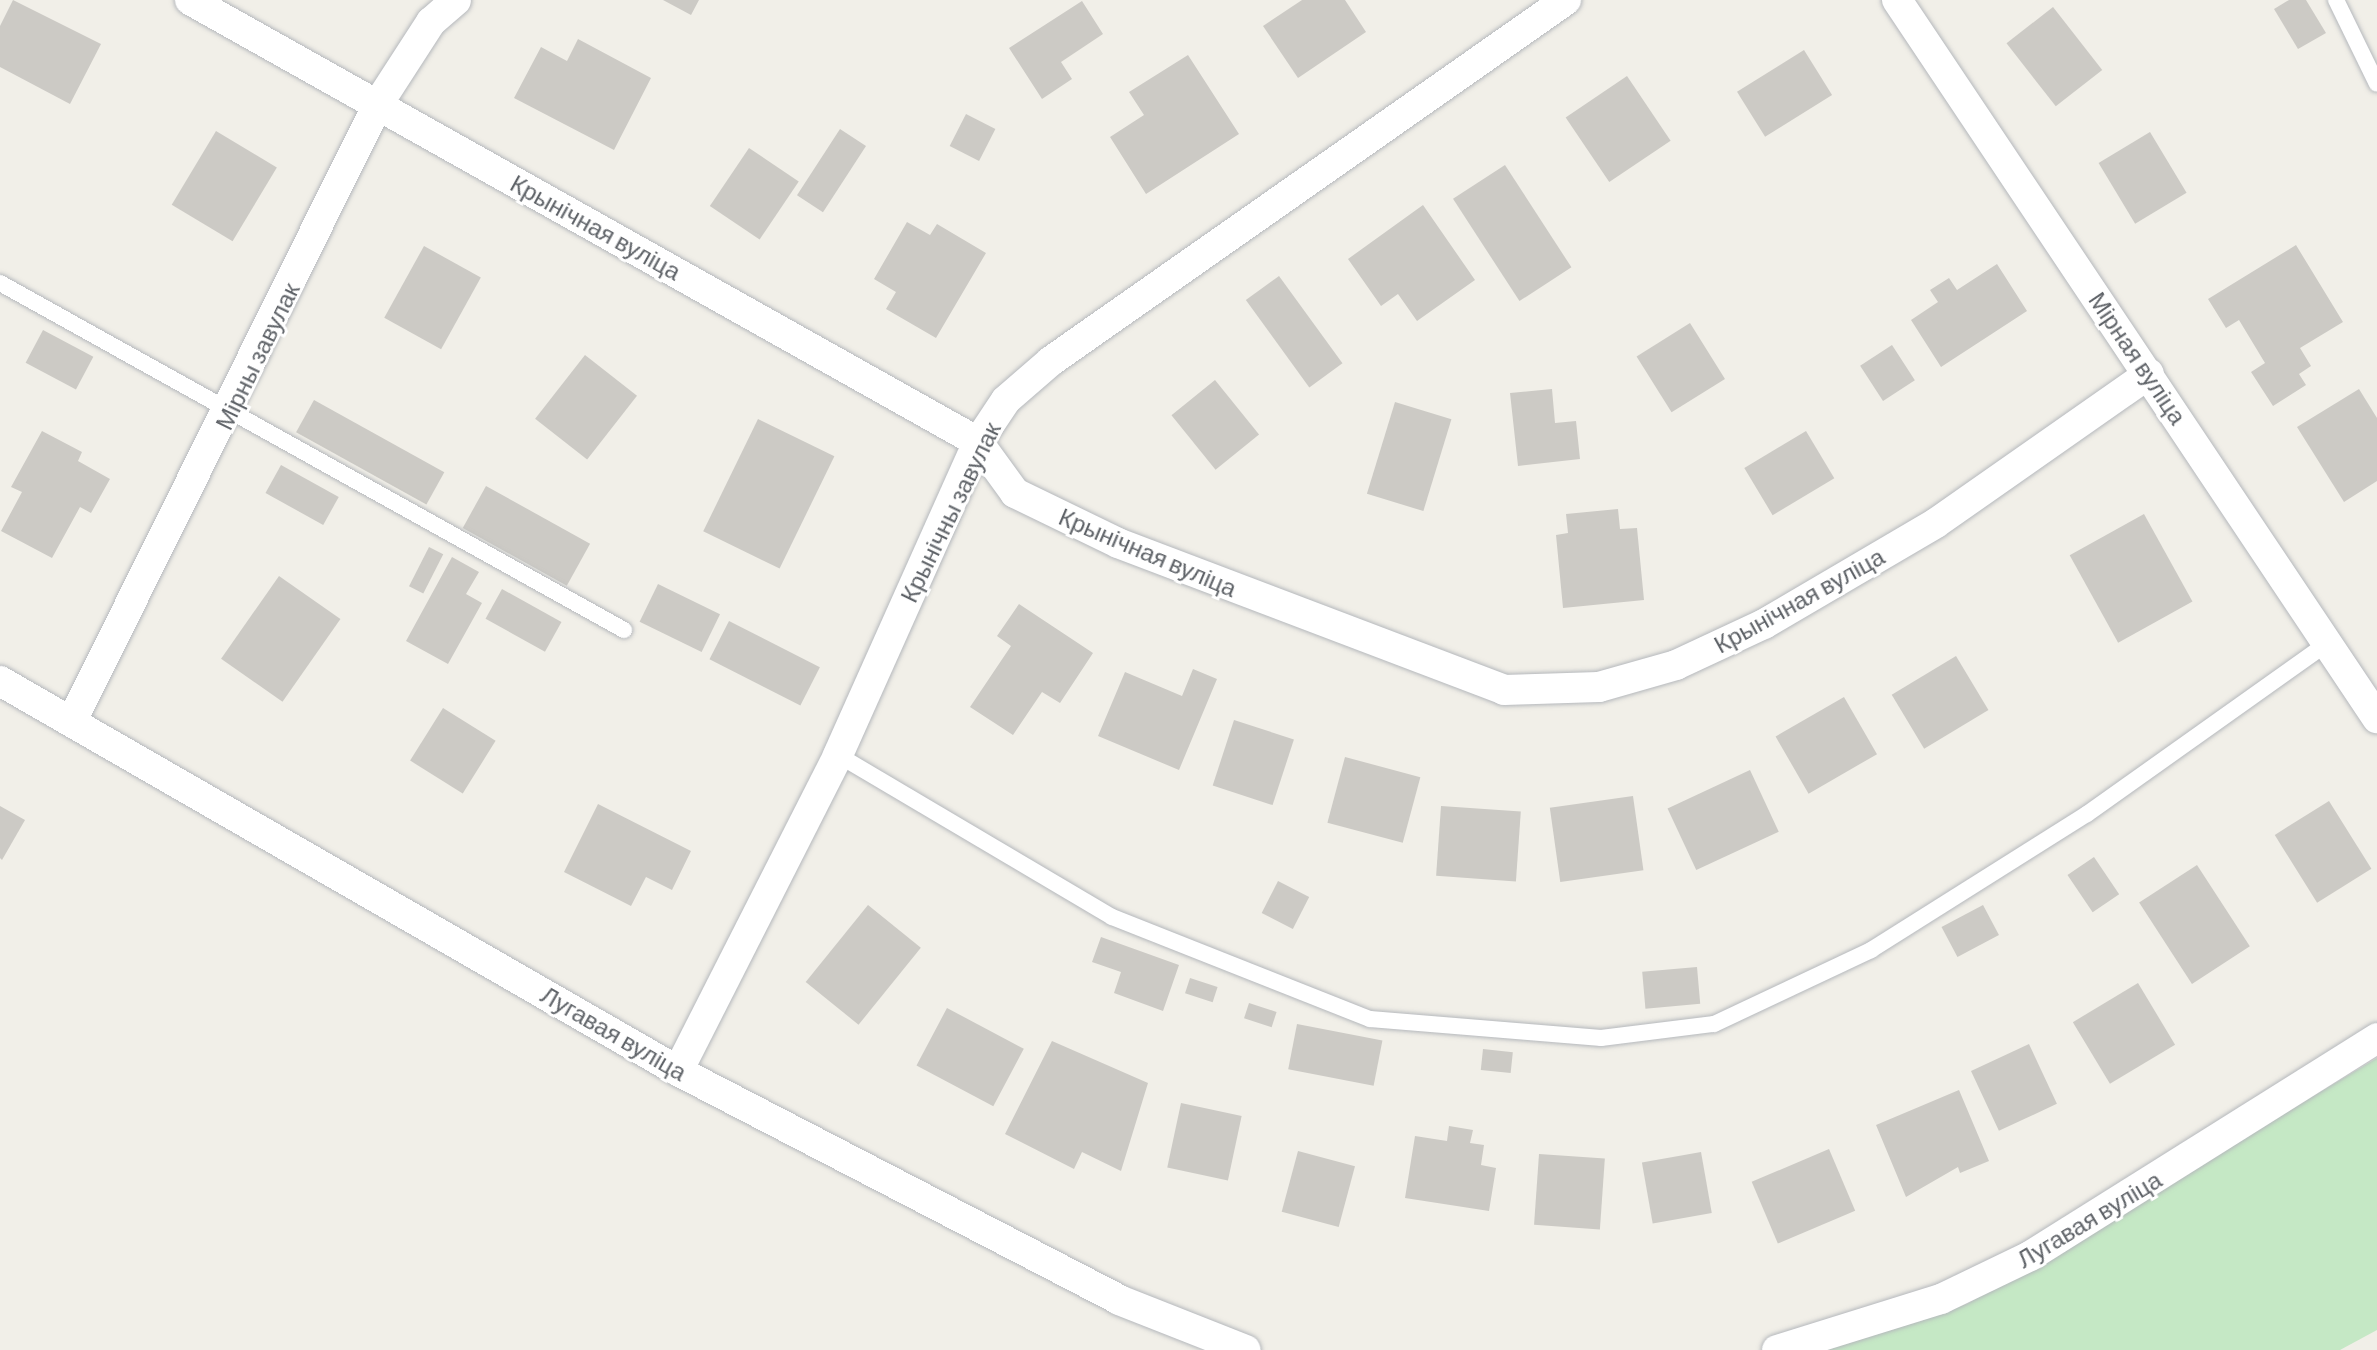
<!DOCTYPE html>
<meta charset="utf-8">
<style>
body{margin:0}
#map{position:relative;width:2377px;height:1350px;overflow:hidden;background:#f1efe8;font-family:Barlow,sans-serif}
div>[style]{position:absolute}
.green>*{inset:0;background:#c5e8c5}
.building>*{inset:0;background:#cccac5;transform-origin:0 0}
.roads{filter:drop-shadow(0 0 2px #b5b8bc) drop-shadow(0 0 2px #b5b8bc)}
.lane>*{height:16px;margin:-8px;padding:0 8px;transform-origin:8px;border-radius:8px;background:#fff}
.street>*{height:30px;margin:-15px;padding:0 15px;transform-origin:15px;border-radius:15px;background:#fff}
span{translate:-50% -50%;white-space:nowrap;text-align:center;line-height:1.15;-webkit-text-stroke:6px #fff;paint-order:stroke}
.street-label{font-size:24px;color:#5f6368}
</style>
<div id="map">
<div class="green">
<i style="clip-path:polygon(2377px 1058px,2377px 1330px,2340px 1350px,1824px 1350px,1967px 1304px)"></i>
</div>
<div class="building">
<i style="clip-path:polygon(13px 0,101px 44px,70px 104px,0 67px,0 26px)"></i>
<i style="clip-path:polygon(663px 0,699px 0,691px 15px)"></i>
<i style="clip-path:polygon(1302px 0,1345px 0,1366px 32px,1298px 78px,1263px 26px)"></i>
<i style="clip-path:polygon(2289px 0,2306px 0,2326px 33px,2298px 49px,2274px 9px)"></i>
<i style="clip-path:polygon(1082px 1px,1103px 34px,1061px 62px,1072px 79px,1042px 99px,1009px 48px)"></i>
<i style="left:2053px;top:7px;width:80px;height:59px;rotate:52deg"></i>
<i style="clip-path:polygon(578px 39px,651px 78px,614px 150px,514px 98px,541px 47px,567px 61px)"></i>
<i style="left:1804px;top:50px;width:53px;height:79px;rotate:58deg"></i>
<i style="clip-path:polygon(1188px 55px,1239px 134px,1146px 194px,1110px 137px,1144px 115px,1129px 92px)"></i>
<i style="left:1627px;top:76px;width:78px;height:74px;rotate:56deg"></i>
<i style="left:966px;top:114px;width:33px;height:36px;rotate:27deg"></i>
<i style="left:840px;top:129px;width:31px;height:79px;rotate:33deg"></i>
<i style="left:216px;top:131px;width:71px;height:86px;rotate:31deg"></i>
<i style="left:2150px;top:132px;width:71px;height:60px;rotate:59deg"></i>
<i style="left:749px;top:148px;width:60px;height:70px;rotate:34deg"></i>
<i style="left:1505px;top:165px;width:122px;height:62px;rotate:57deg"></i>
<i style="clip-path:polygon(1423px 205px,1475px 280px,1417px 321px,1398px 294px,1381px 306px,1348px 259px)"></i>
<i style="clip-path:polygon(907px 222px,930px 235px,937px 224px,986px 253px,936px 338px,886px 309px,896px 292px,874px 279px)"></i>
<i style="clip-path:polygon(2296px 245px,2343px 322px,2300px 348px,2311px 366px,2299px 374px,2306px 385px,2273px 406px,2251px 372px,2265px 363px,2239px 320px,2226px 328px,2208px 299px)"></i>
<i style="left:424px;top:246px;width:65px;height:82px;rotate:29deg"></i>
<i style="clip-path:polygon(1997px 264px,2027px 311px,1941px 367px,1911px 320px,1938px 302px,1930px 290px,1949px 278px,1957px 290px)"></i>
<i style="left:1279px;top:276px;width:108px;height:41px;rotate:54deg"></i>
<i style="left:1690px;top:323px;width:66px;height:63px;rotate:58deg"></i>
<i style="left:43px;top:330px;width:57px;height:37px;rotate:28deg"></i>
<i style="left:1892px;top:345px;width:42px;height:38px;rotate:57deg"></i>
<i style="left:585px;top:355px;width:66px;height:81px;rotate:38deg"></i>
<i style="left:1215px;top:380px;width:70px;height:56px;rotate:51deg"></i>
<i style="clip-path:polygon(1552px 389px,1555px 423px,1576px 421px,1580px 459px,1518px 466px,1510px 393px)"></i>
<i style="clip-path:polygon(2359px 389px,2377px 418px,2377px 481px,2344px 502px,2297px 427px)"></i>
<i style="left:314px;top:400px;width:149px;height:37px;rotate:29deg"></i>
<i style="left:1395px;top:402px;width:59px;height:96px;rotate:17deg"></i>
<i style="left:758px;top:419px;width:85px;height:125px;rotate:26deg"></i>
<i style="clip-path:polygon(42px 431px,82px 452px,78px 461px,110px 479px,91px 513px,80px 507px,52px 558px,1px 531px,22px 492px,11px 487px)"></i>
<i style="left:1806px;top:431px;width:55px;height:72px;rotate:59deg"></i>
<i style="left:281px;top:465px;width:66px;height:32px;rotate:29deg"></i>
<i style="left:486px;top:486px;width:119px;height:48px;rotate:29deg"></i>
<i style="clip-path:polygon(1618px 509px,1620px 529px,1637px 528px,1644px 600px,1563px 608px,1556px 535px,1568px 533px,1566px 514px)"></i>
<i style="left:2144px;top:514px;width:100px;height:85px;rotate:61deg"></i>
<i style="left:429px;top:547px;width:16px;height:44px;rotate:27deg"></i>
<i style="clip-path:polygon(452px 557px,479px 572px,466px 594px,482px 603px,448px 664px,406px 641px)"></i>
<i style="left:279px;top:576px;width:75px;height:101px;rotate:35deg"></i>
<i style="left:658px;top:584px;width:69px;height:42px;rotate:26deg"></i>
<i style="left:502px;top:589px;width:68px;height:34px;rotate:29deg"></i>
<i style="clip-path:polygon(1019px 604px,1093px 653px,1060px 703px,1042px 692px,1013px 735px,970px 707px,1011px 646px,997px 636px)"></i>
<i style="left:729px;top:621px;width:102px;height:43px;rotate:27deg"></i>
<i style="left:1956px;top:656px;width:63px;height:75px;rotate:59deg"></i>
<i style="clip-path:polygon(1193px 669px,1217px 679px,1179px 770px,1098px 736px,1125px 672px,1182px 696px)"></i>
<i style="left:1844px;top:697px;width:66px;height:79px;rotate:60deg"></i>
<i style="left:443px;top:708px;width:62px;height:62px;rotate:32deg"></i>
<i style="left:1234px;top:720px;width:63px;height:69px;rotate:18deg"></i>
<i style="left:1345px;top:757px;width:78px;height:68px;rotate:15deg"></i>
<i style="left:1750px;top:770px;width:68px;height:91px;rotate:65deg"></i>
<i style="left:1633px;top:796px;width:75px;height:84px;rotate:82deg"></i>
<i style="left:2329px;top:801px;width:80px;height:64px;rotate:58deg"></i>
<i style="clip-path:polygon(598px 804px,691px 851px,672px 890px,646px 877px,631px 906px,564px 872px)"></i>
<i style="clip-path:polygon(0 806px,25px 820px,2px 860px,0 858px)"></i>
<i style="left:1441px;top:806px;width:80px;height:70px;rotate:4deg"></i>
<i style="left:2094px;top:857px;width:45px;height:32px;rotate:56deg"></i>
<i style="left:2197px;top:865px;width:97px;height:69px;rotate:57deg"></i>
<i style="left:1278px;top:881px;width:35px;height:36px;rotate:27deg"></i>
<i style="left:868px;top:905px;width:68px;height:99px;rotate:39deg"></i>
<i style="left:1983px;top:905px;width:34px;height:47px;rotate:62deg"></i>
<i style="clip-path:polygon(1101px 937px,1179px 965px,1163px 1011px,1114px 993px,1121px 972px,1092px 962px)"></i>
<i style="left:1697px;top:967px;width:37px;height:55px;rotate:85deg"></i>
<i style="left:1190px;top:978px;width:29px;height:16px;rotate:18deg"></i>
<i style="left:2138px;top:983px;width:72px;height:76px;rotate:59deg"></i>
<i style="left:1249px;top:1003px;width:29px;height:16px;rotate:18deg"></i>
<i style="left:947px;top:1008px;width:87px;height:65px;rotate:28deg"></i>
<i style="left:1297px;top:1024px;width:87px;height:46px;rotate:11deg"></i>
<i style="clip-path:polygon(1052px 1041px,1148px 1083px,1121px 1171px,1082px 1152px,1074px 1169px,1005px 1134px)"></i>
<i style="left:2029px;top:1044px;width:66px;height:64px;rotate:65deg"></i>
<i style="left:1483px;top:1049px;width:30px;height:21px;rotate:6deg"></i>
<i style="clip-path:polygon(1959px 1090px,1989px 1161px,1960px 1173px,1958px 1167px,1906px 1197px,1876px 1125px)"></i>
<i style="left:1181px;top:1103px;width:62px;height:66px;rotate:12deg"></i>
<i style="clip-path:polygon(1449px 1126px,1473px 1130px,1470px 1143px,1484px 1145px,1481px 1165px,1496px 1168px,1489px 1211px,1405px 1198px,1415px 1136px,1447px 1141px)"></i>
<i style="left:1829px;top:1149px;width:67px;height:84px;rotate:67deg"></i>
<i style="left:1298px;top:1151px;width:59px;height:63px;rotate:15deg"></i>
<i style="left:1701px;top:1152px;width:62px;height:60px;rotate:80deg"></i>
<i style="left:1539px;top:1154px;width:66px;height:71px;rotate:4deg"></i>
</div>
<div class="roads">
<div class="lane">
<i style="left:2336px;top:0;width:93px;rotate:64deg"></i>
<i style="left:0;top:283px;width:714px;rotate:29.08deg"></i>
<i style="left:838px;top:755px;width:318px;rotate:30.6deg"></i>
<i style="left:1112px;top:917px;width:277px;rotate:21.6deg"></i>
<i style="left:1370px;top:1019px;width:232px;rotate:4.7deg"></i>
<i style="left:1601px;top:1038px;width:114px;rotate:-7.1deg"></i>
<i style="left:1714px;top:1024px;width:174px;rotate:-25.2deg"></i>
<i style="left:1871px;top:950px;width:255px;rotate:-32.2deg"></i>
<i style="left:2087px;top:814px;width:293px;rotate:-35.4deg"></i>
</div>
<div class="street">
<i style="left:190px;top:0;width:903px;rotate:29.29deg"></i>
<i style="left:978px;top:442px;width:63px;rotate:54deg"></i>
<i style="left:1015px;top:493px;width:114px;rotate:25.9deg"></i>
<i style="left:1118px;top:543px;width:413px;rotate:20.8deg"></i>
<i style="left:1504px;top:690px;width:95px;rotate:-1.8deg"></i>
<i style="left:1599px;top:687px;width:80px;rotate:-15.9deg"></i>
<i style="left:1676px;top:665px;width:97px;rotate:-25deg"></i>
<i style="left:1764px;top:624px;width:199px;rotate:-30.4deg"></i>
<i style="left:1936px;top:523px;width:260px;rotate:-35deg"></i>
<i style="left:1897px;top:0;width:864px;rotate:56.24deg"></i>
<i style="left:0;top:681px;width:782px;rotate:29.91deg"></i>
<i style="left:678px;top:1071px;width:497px;rotate:27.4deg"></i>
<i style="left:1119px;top:1300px;width:136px;rotate:21.5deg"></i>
<i style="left:72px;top:721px;width:689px;rotate:-63.62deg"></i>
<i style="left:378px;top:104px;width:98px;rotate:-57.1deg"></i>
<i style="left:431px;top:22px;width:33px;rotate:-41deg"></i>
<i style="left:678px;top:1071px;width:354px;rotate:-63.1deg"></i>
<i style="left:838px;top:755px;width:343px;rotate:-65.9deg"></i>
<i style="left:978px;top:442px;width:50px;rotate:-56.3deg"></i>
<i style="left:1006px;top:400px;width:60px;rotate:-40.9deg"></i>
<i style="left:1051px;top:361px;width:629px;rotate:-35.03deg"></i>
<i style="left:1777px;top:1350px;width:172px;rotate:-17.3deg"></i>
<i style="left:1941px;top:1299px;width:99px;rotate:-25.8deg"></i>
<i style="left:2030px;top:1256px;width:410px;rotate:-32.1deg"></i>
</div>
</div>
<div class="street-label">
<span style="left:596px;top:227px;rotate:29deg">Крынічная вуліца</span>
<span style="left:257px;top:356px;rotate:-64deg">Мірны завулак</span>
<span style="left:2138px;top:358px;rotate:56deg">Мірная вуліца</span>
<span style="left:950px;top:512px;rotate:-64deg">Крынічны завулак</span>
<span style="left:1148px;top:552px;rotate:23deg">Крынічная вуліца</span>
<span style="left:1799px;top:600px;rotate:-29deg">Крынічная вуліца</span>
<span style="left:614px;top:1033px;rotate:30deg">Лугавая вуліца</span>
<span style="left:2089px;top:1219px;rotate:-31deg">Лугавая вуліца</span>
</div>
</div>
